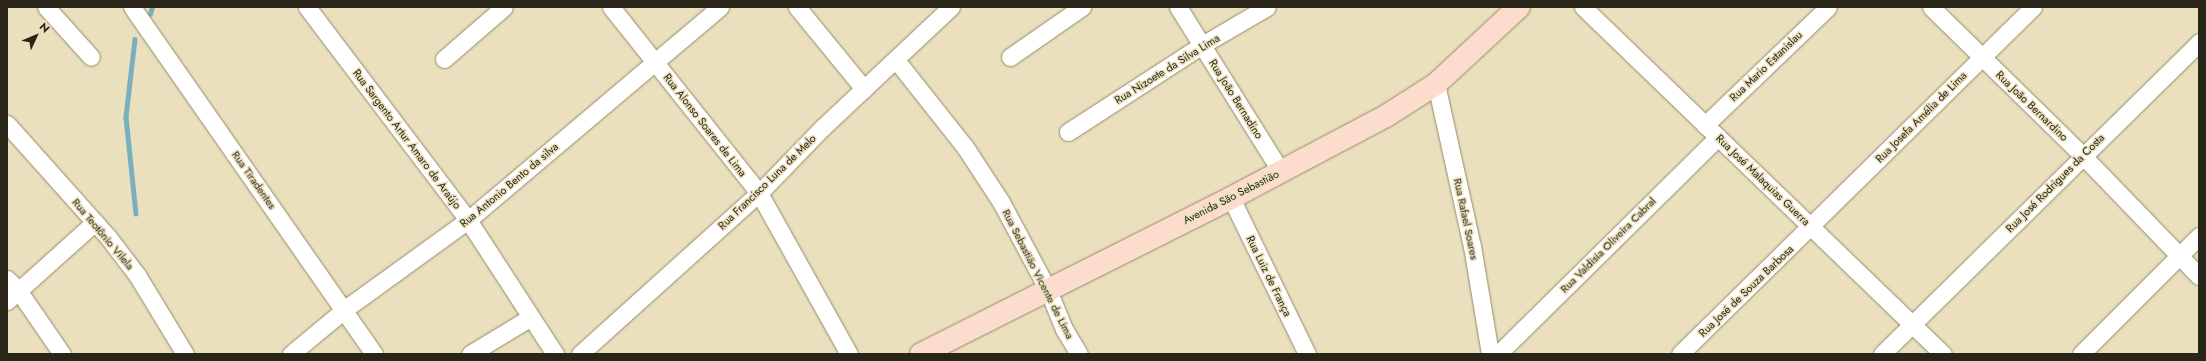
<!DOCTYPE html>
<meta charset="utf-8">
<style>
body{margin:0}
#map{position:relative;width:2206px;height:361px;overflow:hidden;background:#eae0bd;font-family:Jost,sans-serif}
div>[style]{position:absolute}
.stream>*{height:4.5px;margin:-2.25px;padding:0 2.25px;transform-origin:2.25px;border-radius:2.25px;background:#78b0bf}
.roads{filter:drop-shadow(0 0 1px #958b6c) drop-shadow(0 0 1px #958b6c)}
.street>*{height:17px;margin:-8.5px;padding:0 8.5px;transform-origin:8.5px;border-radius:8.5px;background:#fff}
.secondary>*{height:22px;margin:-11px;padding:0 11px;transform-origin:11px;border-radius:11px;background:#fcddcd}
span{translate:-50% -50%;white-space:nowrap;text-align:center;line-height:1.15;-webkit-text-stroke:3px #eae0bd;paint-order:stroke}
.street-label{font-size:11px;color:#292518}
.frame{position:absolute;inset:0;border:8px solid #292518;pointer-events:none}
.north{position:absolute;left:16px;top:16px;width:40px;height:40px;-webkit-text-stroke:3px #eae0bd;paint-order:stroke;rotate:46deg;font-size:11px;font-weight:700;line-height:16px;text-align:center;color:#292518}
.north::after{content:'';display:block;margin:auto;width:14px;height:18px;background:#292518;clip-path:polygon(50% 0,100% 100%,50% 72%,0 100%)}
</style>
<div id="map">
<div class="stream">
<i style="left:150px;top:14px;width:7px;rotate:-74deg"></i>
<i style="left:135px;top:39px;width:79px;rotate:96.6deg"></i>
<i style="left:126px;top:117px;width:97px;rotate:84.1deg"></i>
</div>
<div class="roads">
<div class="street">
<i style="left:46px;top:7px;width:67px;rotate:48deg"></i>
<i style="left:132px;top:7px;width:423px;rotate:55.1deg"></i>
<i style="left:307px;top:7px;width:267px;rotate:52.9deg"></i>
<i style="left:468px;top:220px;width:160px;rotate:57deg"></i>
<i style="left:611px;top:7px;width:238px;rotate:51.5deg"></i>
<i style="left:759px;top:193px;width:184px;rotate:60.8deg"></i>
<i style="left:797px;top:7px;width:106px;rotate:50.7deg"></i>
<i style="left:1178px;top:7px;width:195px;rotate:58deg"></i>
<i style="left:1583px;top:7px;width:500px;rotate:43.95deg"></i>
<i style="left:1931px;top:7px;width:213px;rotate:44.4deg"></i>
<i style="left:2083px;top:156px;width:167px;rotate:46deg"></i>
<i style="left:1010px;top:57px;width:88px;rotate:-34.8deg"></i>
<i style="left:444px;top:59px;width:79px;rotate:-40.9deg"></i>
<i style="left:896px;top:60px;width:111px;rotate:51.6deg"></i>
<i style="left:965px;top:147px;width:66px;rotate:56.8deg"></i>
<i style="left:1001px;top:202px;width:100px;rotate:61.9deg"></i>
<i style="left:1048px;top:290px;width:42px;rotate:67.7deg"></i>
<i style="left:1064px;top:329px;width:29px;rotate:59deg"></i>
<i style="left:1436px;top:84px;width:166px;rotate:77.5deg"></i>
<i style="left:1472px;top:246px;width:109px;rotate:80.5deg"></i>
<i style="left:7px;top:124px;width:152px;rotate:48.2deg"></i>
<i style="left:108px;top:237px;width:48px;rotate:52.7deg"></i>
<i style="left:137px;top:275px;width:92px;rotate:58.7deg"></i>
<i style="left:1705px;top:125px;width:170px;rotate:-43.8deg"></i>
<i style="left:1068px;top:132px;width:160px;rotate:-33deg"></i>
<i style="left:1202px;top:45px;width:75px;rotate:-30.3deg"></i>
<i style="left:1231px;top:198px;width:174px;rotate:64deg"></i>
<i style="left:7px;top:279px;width:16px;rotate:45deg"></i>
<i style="left:18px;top:290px;width:78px;rotate:55.5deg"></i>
<i style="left:7px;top:301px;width:118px;rotate:-41.9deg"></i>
<i style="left:291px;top:354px;width:70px;rotate:-39.8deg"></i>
<i style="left:345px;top:309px;width:152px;rotate:-35.9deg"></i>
<i style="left:468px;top:220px;width:330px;rotate:-40.2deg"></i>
<i style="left:470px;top:354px;width:71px;rotate:-31.2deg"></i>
<i style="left:580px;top:354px;width:241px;rotate:-42deg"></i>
<i style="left:759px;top:193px;width:91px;rotate:-45.9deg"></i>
<i style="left:822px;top:128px;width:177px;rotate:-43.2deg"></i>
<i style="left:1498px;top:354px;width:309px;rotate:-44.6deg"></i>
<i style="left:1680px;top:354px;width:495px;rotate:-44.5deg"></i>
<i style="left:1882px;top:354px;width:445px;rotate:-44.5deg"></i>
<i style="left:2081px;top:354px;width:167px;rotate:-45deg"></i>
</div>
<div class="secondary">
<i style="left:921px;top:354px;width:347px;rotate:-26.7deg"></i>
<i style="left:1231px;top:198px;width:175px;rotate:-27.9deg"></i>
<i style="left:1386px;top:116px;width:59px;rotate:-32.6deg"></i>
<i style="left:1436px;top:84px;width:113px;rotate:-42.9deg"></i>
</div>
</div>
<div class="street-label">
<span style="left:1766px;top:66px;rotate:-44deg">Rua Mario Estanislau</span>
<span style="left:1167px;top:69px;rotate:-32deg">Rua Nizoete da Silva Lima</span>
<span style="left:1236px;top:99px;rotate:58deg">Rua João Bernadino</span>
<span style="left:2032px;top:106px;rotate:44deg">Rua João Bernardino</span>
<span style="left:1921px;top:117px;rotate:-45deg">Rua Josefa Amélia de Lima</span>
<span style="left:705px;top:125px;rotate:52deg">Rua Alonso Soares de Lima</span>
<span style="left:407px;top:139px;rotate:53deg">Rua Sargento Artur Amaro de Araújo</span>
<span style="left:254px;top:180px;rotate:55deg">Rua Tiradentes</span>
<span style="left:1763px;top:180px;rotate:44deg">Rua José Malaquias Guerra</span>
<span style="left:767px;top:182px;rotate:-44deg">Rua Francisco Luna de Melo</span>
<span style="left:2055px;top:183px;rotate:-45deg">Rua José Rodrigues da Costa</span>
<span style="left:509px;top:185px;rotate:-40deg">Rua Antonio Bento da silva</span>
<span style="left:1231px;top:197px;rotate:-27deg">Avenida São Sebastião</span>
<span style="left:1466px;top:219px;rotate:78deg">Rua Rafael Soares</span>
<span style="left:103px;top:234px;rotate:50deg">Rua Teotônio Vilela</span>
<span style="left:1608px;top:245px;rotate:-45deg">Rua Valdisia Oliveira Cabral</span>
<span style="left:1038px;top:274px;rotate:63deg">Rua Sebastião Vicente de Lima</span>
<span style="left:1269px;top:276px;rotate:64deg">Rua Luiz de França</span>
<span style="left:1746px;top:291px;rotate:-44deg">Rua José de Souza Barbosa</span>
</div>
<div class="frame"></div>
<div class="north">N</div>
</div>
